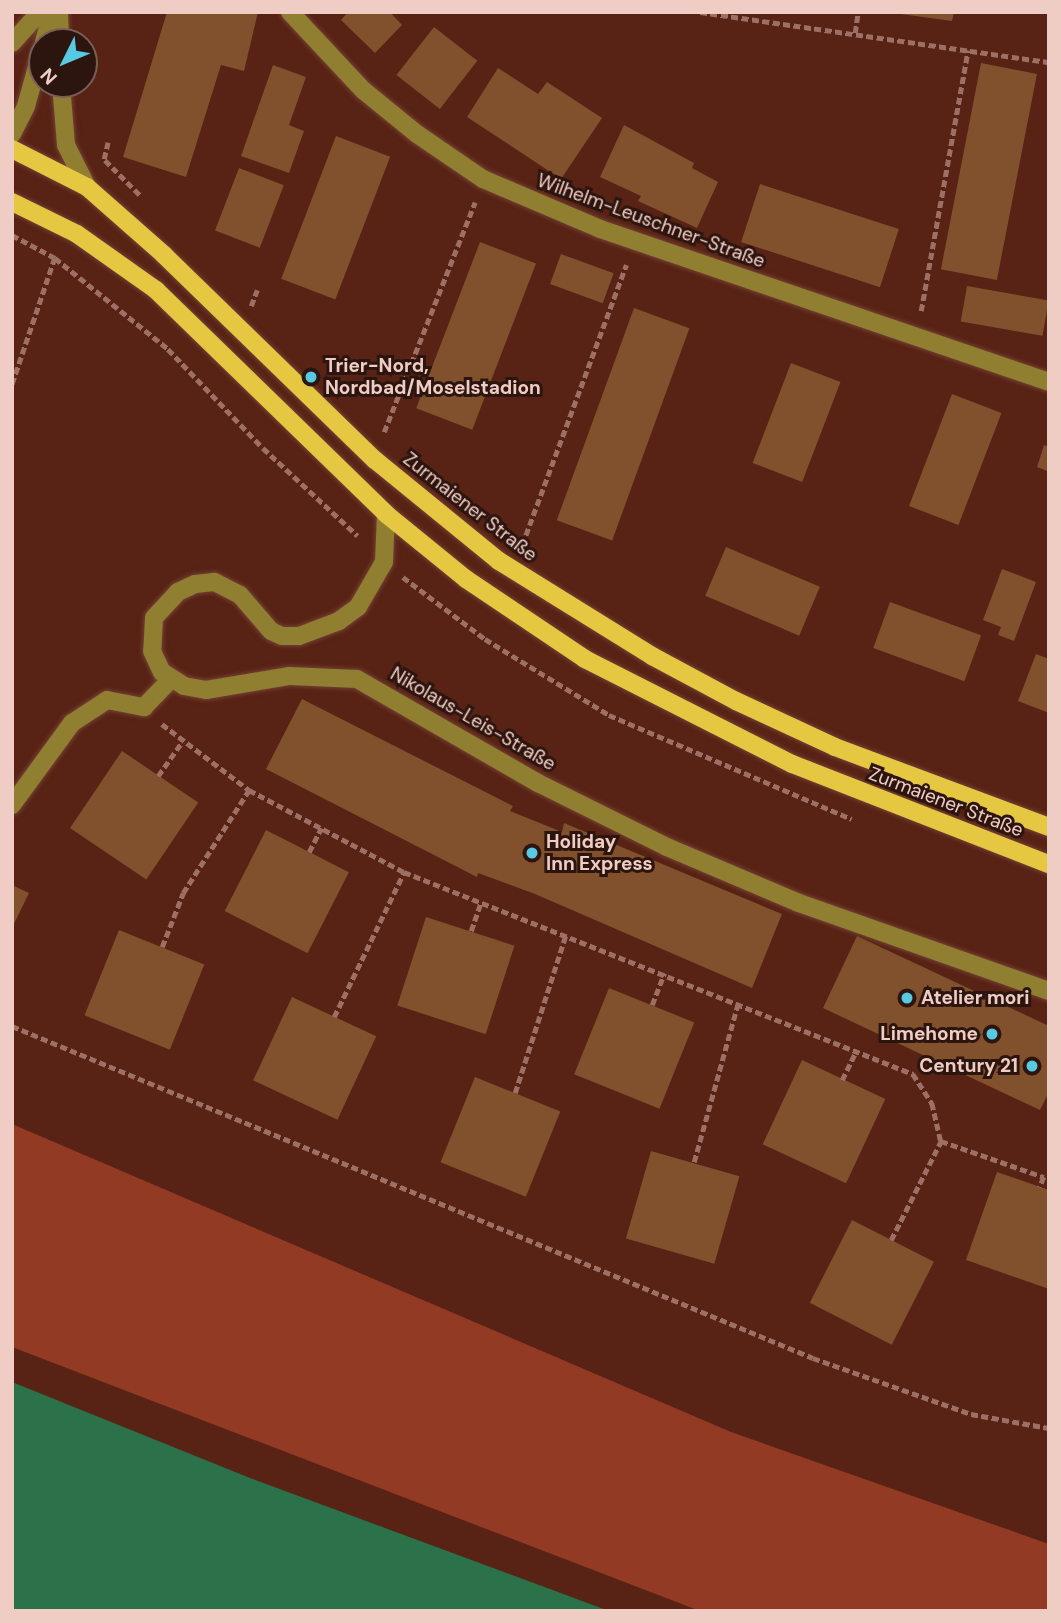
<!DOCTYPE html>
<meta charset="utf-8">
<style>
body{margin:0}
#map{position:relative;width:1061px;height:1623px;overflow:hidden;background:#582214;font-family:"DM Sans",sans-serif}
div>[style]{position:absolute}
.green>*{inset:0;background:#923a23}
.water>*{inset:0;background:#2b724a}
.building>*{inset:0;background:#81502c;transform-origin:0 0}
.path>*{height:4.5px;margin-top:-2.25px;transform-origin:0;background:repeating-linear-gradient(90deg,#9e7065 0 7px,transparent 0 10.5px)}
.roads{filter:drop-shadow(0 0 2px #734134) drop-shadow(0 0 2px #734134)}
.minor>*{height:18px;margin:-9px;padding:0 9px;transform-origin:9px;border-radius:9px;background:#907e31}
.major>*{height:18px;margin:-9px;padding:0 9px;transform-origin:9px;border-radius:9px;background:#e5c742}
.dots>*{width:19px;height:19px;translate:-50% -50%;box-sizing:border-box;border:4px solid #2d150f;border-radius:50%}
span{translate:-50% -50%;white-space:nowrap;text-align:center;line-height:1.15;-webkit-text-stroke:6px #2d150f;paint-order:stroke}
.street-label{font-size:19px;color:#f0cdc4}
.poi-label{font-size:19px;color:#f0cdc4;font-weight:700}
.left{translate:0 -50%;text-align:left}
.right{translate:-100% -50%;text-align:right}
.frame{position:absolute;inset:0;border:14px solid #f0cdc4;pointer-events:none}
.north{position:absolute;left:28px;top:28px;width:70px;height:70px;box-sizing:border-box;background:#2d150f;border:2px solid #7b5f57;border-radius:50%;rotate:227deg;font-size:19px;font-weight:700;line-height:28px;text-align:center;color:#f0cdc4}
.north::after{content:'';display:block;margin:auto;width:24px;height:32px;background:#58c9e3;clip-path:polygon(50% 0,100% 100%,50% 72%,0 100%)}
</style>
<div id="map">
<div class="green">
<i style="clip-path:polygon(12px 1124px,731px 1432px,1049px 1544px,1049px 1611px,700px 1611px,12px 1347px)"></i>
</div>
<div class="water">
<i style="clip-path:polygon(12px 1382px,250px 1478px,609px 1611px,12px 1611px)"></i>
</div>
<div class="building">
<i style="clip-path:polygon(167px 12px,258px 12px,244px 71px,221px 65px,186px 177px,123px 157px)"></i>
<i style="clip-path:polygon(348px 12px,390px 12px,402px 25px,375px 53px,341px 20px)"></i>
<i style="clip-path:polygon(886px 12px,954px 12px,952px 21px)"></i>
<i style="left:434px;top:27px;width:55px;height:61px;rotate:38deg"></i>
<i style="left:981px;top:63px;width:57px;height:210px;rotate:11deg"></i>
<i style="clip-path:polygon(273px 65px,306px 77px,289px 125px,304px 131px,289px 173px,241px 156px)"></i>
<i style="clip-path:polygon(498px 68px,538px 94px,547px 82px,602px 118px,561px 179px,467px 117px)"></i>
<i style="clip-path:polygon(624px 125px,694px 163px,692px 168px,718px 182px,697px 228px,638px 201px,641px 196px,600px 177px)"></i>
<i style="left:336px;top:136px;width:58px;height:153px;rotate:21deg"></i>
<i style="left:239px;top:168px;width:48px;height:67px;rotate:21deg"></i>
<i style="left:760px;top:184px;width:146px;height:61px;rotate:18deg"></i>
<i style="left:480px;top:242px;width:60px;height:178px;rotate:21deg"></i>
<i style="left:561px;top:254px;width:56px;height:32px;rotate:20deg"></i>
<i style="left:967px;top:286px;width:83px;height:36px;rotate:10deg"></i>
<i style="left:634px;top:308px;width:59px;height:226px;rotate:20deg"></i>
<i style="left:791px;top:363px;width:53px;height:107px;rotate:21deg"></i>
<i style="left:952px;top:394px;width:53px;height:120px;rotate:21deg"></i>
<i style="clip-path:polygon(1044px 445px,1049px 447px,1049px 472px,1037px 467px)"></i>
<i style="left:726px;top:547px;width:102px;height:53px;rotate:23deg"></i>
<i style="clip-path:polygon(1002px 569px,1036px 582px,1014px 641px,998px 635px,1001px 627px,983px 620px)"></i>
<i style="left:890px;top:602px;width:97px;height:49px;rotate:20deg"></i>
<i style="clip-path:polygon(1036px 654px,1049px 659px,1049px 713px,1018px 701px)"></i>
<i style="clip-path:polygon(302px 699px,513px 806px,510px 811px,562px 832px,564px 823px,782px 914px,752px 988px,535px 894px,478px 873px,477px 877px,266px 769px)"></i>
<i style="left:122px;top:751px;width:92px;height:93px;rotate:34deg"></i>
<i style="left:266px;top:830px;width:93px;height:91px;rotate:27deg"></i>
<i style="clip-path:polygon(12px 885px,29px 893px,12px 928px)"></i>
<i style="left:426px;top:917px;width:93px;height:93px;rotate:18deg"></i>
<i style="left:119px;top:930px;width:92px;height:92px;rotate:22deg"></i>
<i style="clip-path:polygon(857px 936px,1049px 1026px,1049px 1092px,1040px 1110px,823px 1008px)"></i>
<i style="left:609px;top:988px;width:92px;height:93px;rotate:22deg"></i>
<i style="left:292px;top:997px;width:93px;height:92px;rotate:25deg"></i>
<i style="left:802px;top:1060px;width:92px;height:93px;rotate:25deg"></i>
<i style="left:475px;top:1077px;width:92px;height:92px;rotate:22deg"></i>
<i style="left:651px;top:1151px;width:92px;height:91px;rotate:16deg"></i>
<i style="clip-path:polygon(997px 1172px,1049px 1190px,1049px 1289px,966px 1260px)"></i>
<i style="left:852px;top:1220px;width:92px;height:93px;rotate:27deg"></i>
</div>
<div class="path">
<i style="left:700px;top:12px;width:353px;rotate:8.2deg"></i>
<i style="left:855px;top:33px;width:21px;rotate:-82deg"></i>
<i style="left:104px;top:159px;width:17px;rotate:-77deg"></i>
<i style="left:105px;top:160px;width:51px;rotate:45deg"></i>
<i style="left:12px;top:235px;width:49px;rotate:28.1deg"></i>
<i style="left:55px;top:258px;width:134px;rotate:108.7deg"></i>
<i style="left:55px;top:258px;width:145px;rotate:38.8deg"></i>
<i style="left:168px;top:349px;width:137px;rotate:46.2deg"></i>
<i style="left:263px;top:448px;width:129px;rotate:42.8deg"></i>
<i style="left:251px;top:306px;width:17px;rotate:-69deg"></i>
<i style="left:921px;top:311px;width:265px;rotate:-79.8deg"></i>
<i style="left:384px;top:432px;width:247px;rotate:-68.4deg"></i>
<i style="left:522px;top:545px;width:299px;rotate:-69.6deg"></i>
<i style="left:403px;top:577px;width:103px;rotate:37.1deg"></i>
<i style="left:485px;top:639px;width:145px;rotate:31.5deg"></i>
<i style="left:609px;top:715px;width:264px;rotate:23.2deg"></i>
<i style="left:162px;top:724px;width:109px;rotate:37.2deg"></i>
<i style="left:249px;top:790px;width:175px;rotate:27.9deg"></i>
<i style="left:404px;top:872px;width:548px;rotate:21.65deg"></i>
<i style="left:913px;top:1074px;width:35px;rotate:57deg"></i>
<i style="left:932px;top:1103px;width:39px;rotate:77deg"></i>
<i style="left:941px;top:1141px;width:109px;rotate:19.3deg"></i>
<i style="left:1044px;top:1177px;width:11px;rotate:112deg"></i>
<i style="left:158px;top:776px;width:42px;rotate:-54.8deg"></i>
<i style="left:309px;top:852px;width:27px;rotate:-63deg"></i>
<i style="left:471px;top:931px;width:31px;rotate:-71deg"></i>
<i style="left:162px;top:947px;width:58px;rotate:-68.7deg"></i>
<i style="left:183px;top:893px;width:122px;rotate:-57.3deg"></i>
<i style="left:652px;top:1005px;width:34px;rotate:-69deg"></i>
<i style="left:334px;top:1017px;width:161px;rotate:-64.2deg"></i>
<i style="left:12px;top:1026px;width:867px;rotate:22.51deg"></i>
<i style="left:813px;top:1358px;width:168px;rotate:19.5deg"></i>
<i style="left:971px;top:1414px;width:79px;rotate:10.2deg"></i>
<i style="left:842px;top:1080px;width:32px;rotate:-64deg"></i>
<i style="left:515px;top:1093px;width:167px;rotate:-72.2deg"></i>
<i style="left:694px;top:1162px;width:165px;rotate:-74.5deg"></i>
<i style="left:891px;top:1240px;width:111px;rotate:-63.2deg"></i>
</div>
<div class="roads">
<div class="minor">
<i style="left:59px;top:12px;width:30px;rotate:88deg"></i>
<i style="left:290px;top:12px;width:107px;rotate:46.9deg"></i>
<i style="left:363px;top:90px;width:70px;rotate:39.2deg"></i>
<i style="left:417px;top:134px;width:80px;rotate:34.3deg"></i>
<i style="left:483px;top:179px;width:127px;rotate:23.1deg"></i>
<i style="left:600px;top:229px;width:474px;rotate:18.8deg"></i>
<i style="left:44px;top:42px;width:31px;rotate:-75deg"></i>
<i style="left:12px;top:43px;width:42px;rotate:-47.9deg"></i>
<i style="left:61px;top:84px;width:61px;rotate:85.3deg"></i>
<i style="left:66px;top:145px;width:47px;rotate:63.4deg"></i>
<i style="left:12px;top:134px;width:31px;rotate:-63deg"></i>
<i style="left:26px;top:106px;width:59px;rotate:-74.3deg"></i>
<i style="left:386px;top:514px;width:48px;rotate:92.4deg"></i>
<i style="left:384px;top:562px;width:52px;rotate:120deg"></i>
<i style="left:358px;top:607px;width:24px;rotate:144deg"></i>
<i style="left:339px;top:621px;width:43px;rotate:159.4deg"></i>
<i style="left:299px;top:636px;width:17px;rotate:180deg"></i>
<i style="left:282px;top:636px;width:12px;rotate:-156deg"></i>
<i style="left:271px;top:631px;width:48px;rotate:-130.7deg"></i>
<i style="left:240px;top:595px;width:29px;rotate:-153deg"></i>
<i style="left:214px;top:582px;width:19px;rotate:174deg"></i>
<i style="left:195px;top:584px;width:19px;rotate:155deg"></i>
<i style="left:178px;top:592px;width:35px;rotate:133deg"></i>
<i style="left:154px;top:618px;width:33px;rotate:93deg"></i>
<i style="left:152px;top:651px;width:23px;rotate:65deg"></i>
<i style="left:162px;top:672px;width:26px;rotate:32deg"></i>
<i style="left:184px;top:686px;width:22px;rotate:10deg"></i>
<i style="left:206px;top:690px;width:85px;rotate:-9.5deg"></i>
<i style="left:290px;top:676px;width:67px;rotate:2.6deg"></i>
<i style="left:357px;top:679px;width:209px;rotate:29.9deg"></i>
<i style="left:538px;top:783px;width:144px;rotate:26.4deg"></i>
<i style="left:667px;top:847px;width:143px;rotate:23deg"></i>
<i style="left:799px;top:903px;width:265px;rotate:19.4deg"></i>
<i style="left:12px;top:805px;width:102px;rotate:-53.8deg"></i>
<i style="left:72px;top:723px;width:42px;rotate:-33.3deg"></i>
<i style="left:107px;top:700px;width:38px;rotate:11deg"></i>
<i style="left:144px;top:707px;width:39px;rotate:-46deg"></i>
</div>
<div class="major">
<i style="left:12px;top:149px;width:84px;rotate:26.9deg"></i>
<i style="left:87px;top:187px;width:103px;rotate:41.4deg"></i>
<i style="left:164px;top:255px;width:294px;rotate:44.2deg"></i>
<i style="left:375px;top:460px;width:160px;rotate:39.2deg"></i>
<i style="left:499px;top:561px;width:180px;rotate:31.8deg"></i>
<i style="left:652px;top:656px;width:95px;rotate:28.2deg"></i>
<i style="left:736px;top:701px;width:109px;rotate:24.9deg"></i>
<i style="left:835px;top:747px;width:228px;rotate:20.5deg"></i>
<i style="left:12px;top:202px;width:72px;rotate:26.2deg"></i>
<i style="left:77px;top:234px;width:97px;rotate:35.3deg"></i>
<i style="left:156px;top:290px;width:321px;rotate:44.2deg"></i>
<i style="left:386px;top:514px;width:103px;rotate:39.1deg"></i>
<i style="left:466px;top:579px;width:143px;rotate:33.9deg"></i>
<i style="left:585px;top:659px;width:232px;rotate:26.9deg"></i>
<i style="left:792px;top:764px;width:276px;rotate:21.3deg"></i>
</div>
</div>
<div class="dots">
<i style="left:311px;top:377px;background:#58c9e3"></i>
<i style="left:532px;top:853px;background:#58c9e3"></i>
<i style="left:907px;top:998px;background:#58c9e3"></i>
<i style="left:992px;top:1034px;background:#58c9e3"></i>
<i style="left:1032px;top:1066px;background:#58c9e3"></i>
</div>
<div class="street-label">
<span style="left:651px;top:221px;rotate:20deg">Wilhelm-Leuschner-Straße</span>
<span style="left:470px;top:507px;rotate:38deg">Zurmaiener Straße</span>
<span style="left:473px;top:719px;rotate:30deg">Nikolaus-Leis-Straße</span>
<span style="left:946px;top:802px;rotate:21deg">Zurmaiener Straße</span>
</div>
<div class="poi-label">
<span class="left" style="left:325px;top:377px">Trier-Nord,<br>Nordbad/Moselstadion</span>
<span class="left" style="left:546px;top:853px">Holiday<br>Inn Express</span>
<span class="left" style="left:921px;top:998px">Atelier mori</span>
<span class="right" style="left:978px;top:1034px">Limehome</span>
<span class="right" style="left:1018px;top:1066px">Century 21</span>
</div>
<div class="frame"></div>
<div class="north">N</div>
</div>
